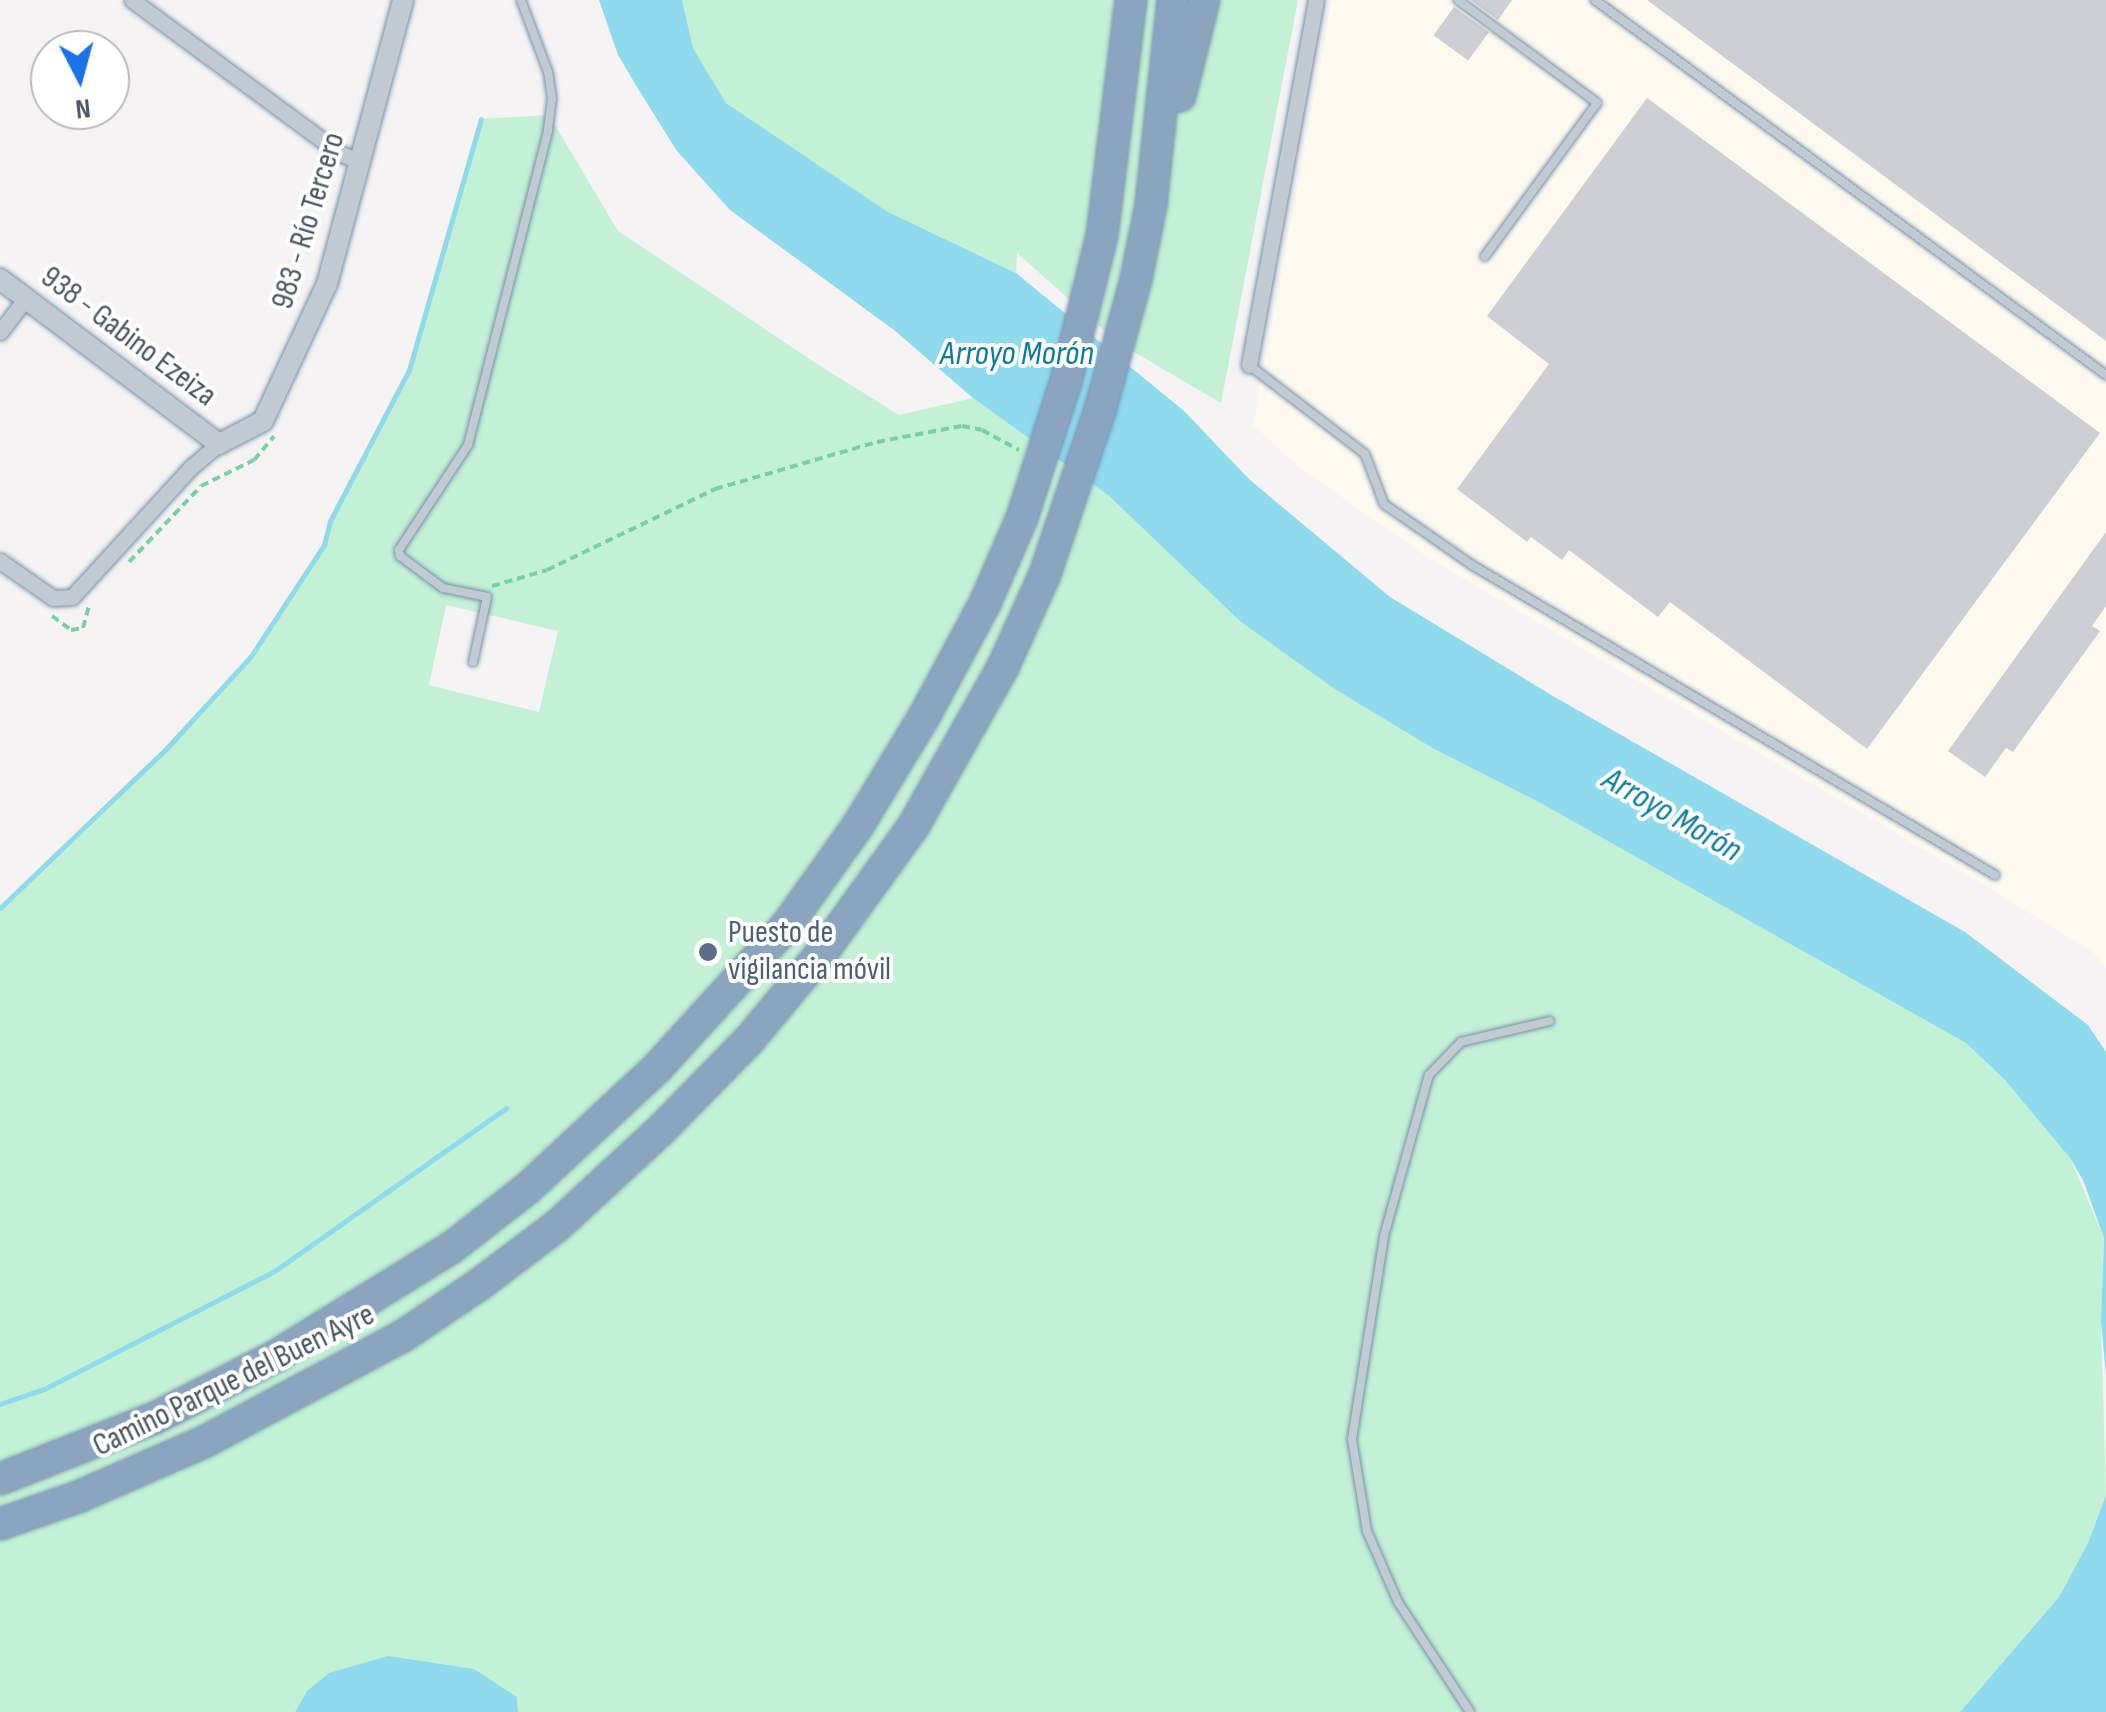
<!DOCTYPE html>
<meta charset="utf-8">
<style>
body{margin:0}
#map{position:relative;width:2106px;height:1712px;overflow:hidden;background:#f5f3f3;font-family:"Sofia Sans Condensed",sans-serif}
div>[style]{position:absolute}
.commercial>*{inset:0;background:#fdf9ef}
.green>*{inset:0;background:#c3f1d5}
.water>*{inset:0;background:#90daee}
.stream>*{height:5px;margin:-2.5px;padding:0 2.5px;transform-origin:2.5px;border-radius:2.5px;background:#90daee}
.building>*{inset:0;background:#cdcfd5;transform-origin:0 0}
.path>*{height:4px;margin-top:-2px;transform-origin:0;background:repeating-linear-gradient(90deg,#7ad0a6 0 8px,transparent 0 13px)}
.roads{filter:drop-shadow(0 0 2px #7690ad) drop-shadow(0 0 2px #7690ad)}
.service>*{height:8px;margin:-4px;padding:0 4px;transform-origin:4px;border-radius:4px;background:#c1cad2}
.minor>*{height:15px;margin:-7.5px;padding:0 7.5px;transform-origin:7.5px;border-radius:7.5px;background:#c1cad2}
.tertiary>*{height:20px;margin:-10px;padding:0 10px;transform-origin:10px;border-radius:10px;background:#c1cad2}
.motorway>*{height:30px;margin:-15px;padding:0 15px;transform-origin:15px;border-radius:15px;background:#8ba5c1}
.dots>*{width:28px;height:28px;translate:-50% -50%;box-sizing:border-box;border:5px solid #fff;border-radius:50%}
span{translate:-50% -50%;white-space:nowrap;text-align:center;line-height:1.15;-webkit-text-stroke:8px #fff;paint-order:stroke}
.street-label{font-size:32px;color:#4a5661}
.service-label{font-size:32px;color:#4e5e75}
.left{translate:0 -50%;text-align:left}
.water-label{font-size:35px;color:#0c7c9b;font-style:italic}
.north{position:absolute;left:30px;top:30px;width:100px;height:100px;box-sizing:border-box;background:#fff;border:2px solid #b7bbc0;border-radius:50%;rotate:174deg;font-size:28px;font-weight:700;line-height:40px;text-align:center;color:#4a5661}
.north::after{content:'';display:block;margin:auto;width:35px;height:45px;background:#1a73e8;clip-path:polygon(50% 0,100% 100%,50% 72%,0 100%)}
</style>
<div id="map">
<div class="commercial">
<i style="clip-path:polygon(1332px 0,2106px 0,2106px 968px,2093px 952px,1984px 885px,1429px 558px,1300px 468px,1253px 425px)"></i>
</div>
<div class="green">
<i style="clip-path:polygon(682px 0,1298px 0,1221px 403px,1117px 342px,1017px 253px,1016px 273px,888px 212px,726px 103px,693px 48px)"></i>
<i style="clip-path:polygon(evenodd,549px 115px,618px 231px,814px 362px,899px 415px,973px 398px,1109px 496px,1241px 622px,1333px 688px,1434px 749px,1537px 801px,1911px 1009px,1966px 1043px,2005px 1080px,2070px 1158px,2104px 1238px,2101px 1321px,2106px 1495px,2088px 1543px,2059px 1597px,1960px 1712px,518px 1712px,517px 1697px,307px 1691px,295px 1712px,0 1712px,0 908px,165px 750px,251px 656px,324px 545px,330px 521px,409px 370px,481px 119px,549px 115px,446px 605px,558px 631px,539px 712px,429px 685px,446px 605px)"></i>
</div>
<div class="water">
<i style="clip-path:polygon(599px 0,682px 0,693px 48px,726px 103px,888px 212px,1016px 273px,1184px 411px,1250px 480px,1390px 597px,1553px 696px,1965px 932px,2088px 1025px,2106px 1052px,2106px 1376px,2101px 1321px,2104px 1238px,2083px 1180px,2070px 1158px,2005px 1080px,1966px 1043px,1537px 801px,1434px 749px,1333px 688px,1241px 622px,1109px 496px,973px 398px,894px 330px,730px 210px,677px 151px,640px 92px,618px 55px)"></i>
<i style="clip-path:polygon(2106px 1495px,2106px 1712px,1960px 1712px,2059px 1597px,2088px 1543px)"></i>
<i style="clip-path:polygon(388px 1656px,474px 1669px,517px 1697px,518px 1712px,295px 1712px,307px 1691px,329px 1673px)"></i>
</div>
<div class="stream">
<i style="left:0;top:908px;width:228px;rotate:-43.8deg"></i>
<i style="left:165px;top:750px;width:127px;rotate:-47.5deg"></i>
<i style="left:251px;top:656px;width:133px;rotate:-56.7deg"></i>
<i style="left:324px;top:545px;width:25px;rotate:-76deg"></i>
<i style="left:330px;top:521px;width:170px;rotate:-62.4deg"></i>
<i style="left:409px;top:370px;width:261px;rotate:-74deg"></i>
<i style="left:0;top:1404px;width:46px;rotate:-18.8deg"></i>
<i style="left:44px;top:1389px;width:257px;rotate:-27.1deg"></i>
<i style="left:273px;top:1272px;width:285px;rotate:-35.1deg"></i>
</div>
<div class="building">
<i style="clip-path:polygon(1471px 0,1512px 0,1498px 20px)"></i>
<i style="clip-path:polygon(1647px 0,2106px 0,2106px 341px)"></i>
<i style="left:1454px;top:7px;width:43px;height:35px;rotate:36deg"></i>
<i style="clip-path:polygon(1647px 98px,2100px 433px,1867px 749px,1670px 602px,1658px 617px,1569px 550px,1562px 560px,1531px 537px,1527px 542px,1457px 489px,1549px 364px,1487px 316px)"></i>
<i style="clip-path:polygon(2106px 532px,2106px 606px,2092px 626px,2100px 631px,2013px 752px,2006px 748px,1985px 777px,1948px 751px)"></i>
</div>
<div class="path">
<i style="left:129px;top:562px;width:105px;rotate:-46.5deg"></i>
<i style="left:201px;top:486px;width:59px;rotate:-26.1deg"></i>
<i style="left:254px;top:460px;width:31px;rotate:-50deg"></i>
<i style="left:492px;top:586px;width:57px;rotate:-16.2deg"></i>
<i style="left:547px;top:570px;width:187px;rotate:-25.7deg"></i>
<i style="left:715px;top:489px;width:169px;rotate:-16.2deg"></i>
<i style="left:877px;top:442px;width:86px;rotate:-10.7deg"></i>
<i style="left:962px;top:426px;width:20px;rotate:11deg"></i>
<i style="left:982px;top:430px;width:42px;rotate:28.4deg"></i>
<i style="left:52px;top:616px;width:24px;rotate:36deg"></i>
<i style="left:71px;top:630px;width:12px;rotate:-9deg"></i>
<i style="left:83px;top:628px;width:24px;rotate:-75deg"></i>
</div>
<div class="roads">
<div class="service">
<i style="left:1458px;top:0;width:173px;rotate:36.5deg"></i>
<i style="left:1597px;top:103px;width:190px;rotate:126.2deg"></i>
<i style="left:1595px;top:0;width:634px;rotate:36.27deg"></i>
<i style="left:1249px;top:365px;width:146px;rotate:37.5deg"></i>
<i style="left:1365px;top:454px;width:53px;rotate:69.2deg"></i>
<i style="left:1384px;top:504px;width:107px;rotate:34.7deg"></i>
<i style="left:1472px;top:565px;width:608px;rotate:30.66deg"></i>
<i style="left:473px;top:662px;width:66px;rotate:-77.8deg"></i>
<i style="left:487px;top:597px;width:45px;rotate:-168.4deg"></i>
<i style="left:443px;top:588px;width:54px;rotate:-143.3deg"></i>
<i style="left:400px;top:556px;width:6px;rotate:-99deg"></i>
<i style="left:399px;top:550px;width:126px;rotate:-56.7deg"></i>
<i style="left:468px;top:445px;width:325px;rotate:-75.7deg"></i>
<i style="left:548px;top:130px;width:31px;rotate:-83deg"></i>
<i style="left:552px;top:99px;width:27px;rotate:-98deg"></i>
<i style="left:548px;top:72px;width:77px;rotate:-110.6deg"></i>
<i style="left:1470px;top:1712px;width:131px;rotate:-123.2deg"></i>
<i style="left:1398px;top:1602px;width:77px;rotate:-113.6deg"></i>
<i style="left:1367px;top:1531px;width:93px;rotate:-99.3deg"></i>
<i style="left:1352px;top:1439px;width:206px;rotate:-81deg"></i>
<i style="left:1384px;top:1236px;width:167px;rotate:-74.4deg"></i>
<i style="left:1429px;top:1075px;width:46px;rotate:-45.9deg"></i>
<i style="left:1461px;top:1042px;width:91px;rotate:-13.3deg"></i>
</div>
<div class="minor">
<i style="left:132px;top:0;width:260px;rotate:36.4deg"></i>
<i style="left:341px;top:154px;width:20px;rotate:20deg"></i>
<i style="left:0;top:332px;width:43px;rotate:-52.6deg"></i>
<i style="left:1249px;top:365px;width:371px;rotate:-79.6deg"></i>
<i style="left:0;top:561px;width:65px;rotate:34.9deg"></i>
<i style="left:53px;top:598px;width:19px;rotate:-3deg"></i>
<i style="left:72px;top:597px;width:175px;rotate:-47.5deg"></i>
<i style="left:190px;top:468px;width:38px;rotate:-40deg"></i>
</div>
<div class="tertiary">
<i style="left:0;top:279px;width:274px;rotate:37deg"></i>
<i style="left:219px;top:444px;width:50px;rotate:-27.6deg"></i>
<i style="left:263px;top:421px;width:151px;rotate:-65deg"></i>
<i style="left:327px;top:284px;width:294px;rotate:-75deg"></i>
</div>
<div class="motorway">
<i style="left:1180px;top:96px;width:99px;rotate:-76deg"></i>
<i style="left:0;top:1479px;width:167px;rotate:-21.5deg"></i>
<i style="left:155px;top:1418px;width:136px;rotate:-27.1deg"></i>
<i style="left:276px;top:1356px;width:206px;rotate:-31.7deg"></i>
<i style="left:451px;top:1248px;width:98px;rotate:-37.9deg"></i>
<i style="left:528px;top:1188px;width:178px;rotate:-42.9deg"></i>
<i style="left:658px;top:1067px;width:192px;rotate:-47.7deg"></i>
<i style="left:787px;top:925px;width:124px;rotate:-54.5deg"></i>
<i style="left:859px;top:824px;width:127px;rotate:-58.8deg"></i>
<i style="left:925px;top:715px;width:129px;rotate:-61.8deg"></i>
<i style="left:986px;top:601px;width:90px;rotate:-66.6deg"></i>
<i style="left:1022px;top:518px;width:144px;rotate:-72.2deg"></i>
<i style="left:1066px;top:381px;width:149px;rotate:-76.1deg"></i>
<i style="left:1102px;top:236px;width:238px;rotate:-83deg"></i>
<i style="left:0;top:1524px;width:83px;rotate:-19.1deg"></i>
<i style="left:78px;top:1497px;width:140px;rotate:-23.6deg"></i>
<i style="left:206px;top:1441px;width:223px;rotate:-28.1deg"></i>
<i style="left:403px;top:1336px;width:93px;rotate:-34deg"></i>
<i style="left:480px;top:1284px;width:98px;rotate:-37.1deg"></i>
<i style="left:558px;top:1225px;width:139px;rotate:-42.7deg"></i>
<i style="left:660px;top:1131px;width:129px;rotate:-45.6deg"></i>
<i style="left:750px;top:1039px;width:116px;rotate:-50.3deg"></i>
<i style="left:824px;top:950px;width:154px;rotate:-54.2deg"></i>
<i style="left:914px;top:825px;width:184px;rotate:-60.6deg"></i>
<i style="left:1004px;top:665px;width:100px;rotate:-65.7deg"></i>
<i style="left:1045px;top:574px;width:172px;rotate:-71.4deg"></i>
<i style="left:1100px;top:411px;width:137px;rotate:-74.7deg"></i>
<i style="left:1136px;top:279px;width:76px;rotate:-78.5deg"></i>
<i style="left:1151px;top:205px;width:206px;rotate:-83.9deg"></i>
</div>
</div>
<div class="dots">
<i style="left:708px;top:952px;background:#5c6f8a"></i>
</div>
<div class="street-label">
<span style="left:309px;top:221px;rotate:-73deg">983 - Río Tercero</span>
<span style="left:128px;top:337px;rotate:37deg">938 - Gabino Ezeiza</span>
<span style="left:234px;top:1381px;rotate:-26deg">Camino Parque del Buen Ayre</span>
</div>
<div class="service-label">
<span class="left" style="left:728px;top:952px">Puesto de<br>vigilancia móvil</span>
</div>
<div class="water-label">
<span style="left:1017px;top:354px">Arroyo Morón</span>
<span style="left:1672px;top:815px;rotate:30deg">Arroyo Morón</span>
</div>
<div class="north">N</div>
</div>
